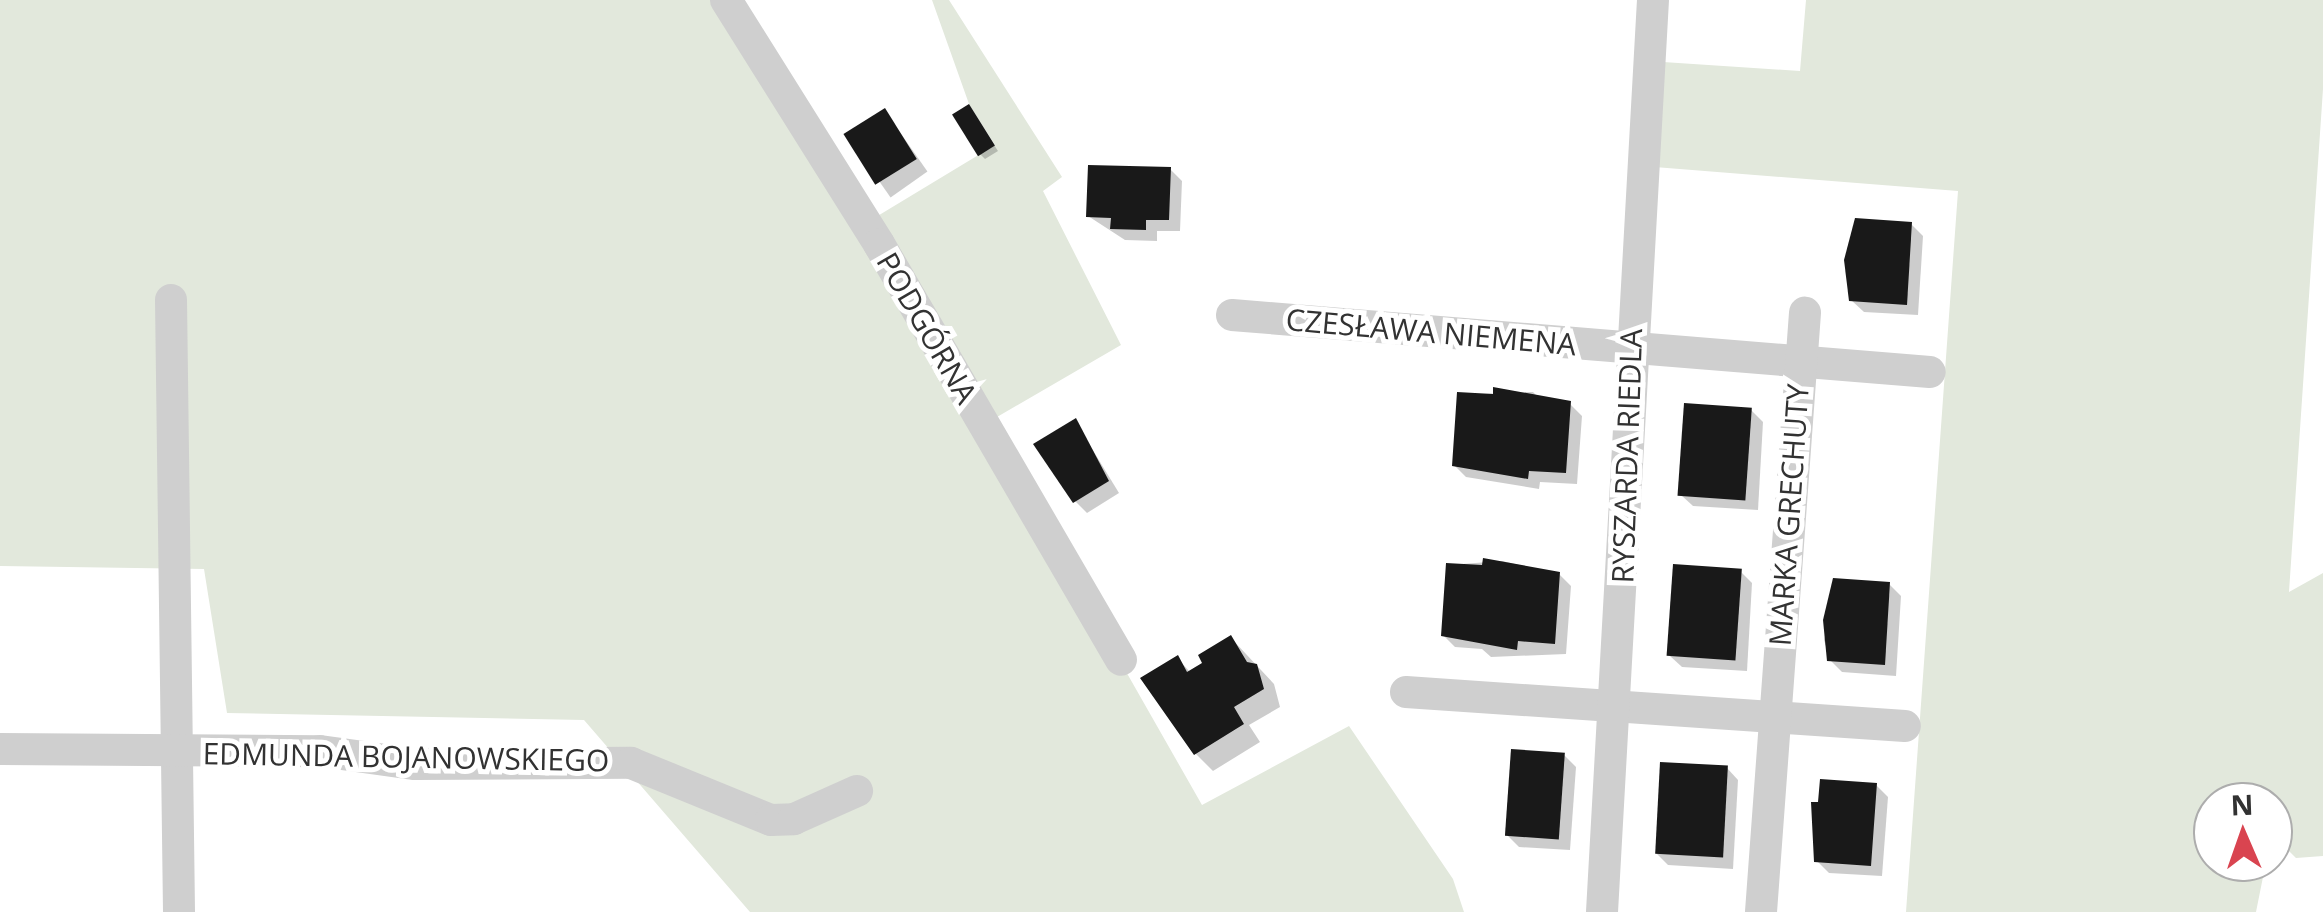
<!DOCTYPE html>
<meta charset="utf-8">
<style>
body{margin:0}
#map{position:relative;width:2323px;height:912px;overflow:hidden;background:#fff;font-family:"Open Sans",sans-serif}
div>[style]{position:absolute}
.green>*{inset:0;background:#e2e8dc}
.shadow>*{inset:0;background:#0003;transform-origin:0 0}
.building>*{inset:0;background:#191919;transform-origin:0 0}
.minor>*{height:32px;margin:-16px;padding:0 16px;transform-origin:16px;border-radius:16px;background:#cfcfcf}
span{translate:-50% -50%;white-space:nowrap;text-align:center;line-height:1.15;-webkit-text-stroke:10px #fff;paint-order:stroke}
.street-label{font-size:30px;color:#323232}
.north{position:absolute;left:2193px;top:782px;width:100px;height:100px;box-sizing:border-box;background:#fff;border:2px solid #adadad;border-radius:50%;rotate:358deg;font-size:28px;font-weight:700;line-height:40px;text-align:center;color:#323232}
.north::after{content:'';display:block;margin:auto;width:35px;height:45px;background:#d94450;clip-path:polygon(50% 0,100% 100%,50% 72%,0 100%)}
</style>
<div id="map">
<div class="green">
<i style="clip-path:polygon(0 0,726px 0,866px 223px,995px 145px,969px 104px,932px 0,949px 0,1062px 177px,1043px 191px,1121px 345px,985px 424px,1202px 805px,1349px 726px,1453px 879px,1464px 912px,750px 912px,584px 720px,227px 713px,204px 569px,0 566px)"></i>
<i style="clip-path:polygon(1806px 0,2323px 0,2323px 89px,2289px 592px,2323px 573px,2323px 856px,2296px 858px,2273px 835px,2273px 802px,2213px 802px,2213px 862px,2266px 862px,2256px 912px,1906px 912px,1958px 191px,1642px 166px,1648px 61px,1800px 71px)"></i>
</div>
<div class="shadow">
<i style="clip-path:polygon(969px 107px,998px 151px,985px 159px,980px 154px)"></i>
<i style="left:885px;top:111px;width:74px;height:45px;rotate:55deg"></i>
<i style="clip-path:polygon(1170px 169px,1182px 181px,1180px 231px,1157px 231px,1157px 241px,1125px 240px,1088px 216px)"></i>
<i style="clip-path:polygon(1911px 224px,1923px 236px,1918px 315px,1864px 312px,1851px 300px)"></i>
<i style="clip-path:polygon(1533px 392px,1543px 402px,1570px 404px,1582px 416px,1577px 484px,1540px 482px,1539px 489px,1466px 477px,1454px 465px,1459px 395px)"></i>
<i style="clip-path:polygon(1751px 410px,1763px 422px,1758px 510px,1693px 506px,1681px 495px)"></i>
<i style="clip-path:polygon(1075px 421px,1119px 493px,1087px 513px,1075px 501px)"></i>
<i style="clip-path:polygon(1502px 561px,1559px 574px,1571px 586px,1566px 654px,1491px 657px,1482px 649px,1455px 647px,1443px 635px,1448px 565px)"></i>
<i style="clip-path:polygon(1740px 571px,1752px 583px,1747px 671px,1682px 667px,1670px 656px)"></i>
<i style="clip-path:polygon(1835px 581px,1889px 584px,1901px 596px,1896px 676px,1842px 672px,1830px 660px,1824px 640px)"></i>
<i style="clip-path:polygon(1231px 638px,1274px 684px,1280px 707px,1249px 725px,1260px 742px,1213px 771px,1195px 753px,1177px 658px,1191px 673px)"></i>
<i style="clip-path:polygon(1564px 755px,1576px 767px,1570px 850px,1519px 847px,1507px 835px)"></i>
<i style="clip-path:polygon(1727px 768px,1738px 780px,1733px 869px,1668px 865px,1656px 853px)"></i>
<i style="clip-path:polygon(1876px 785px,1888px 797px,1882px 876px,1829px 873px,1817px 861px)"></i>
</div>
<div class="building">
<i style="left:969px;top:104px;width:49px;height:20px;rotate:58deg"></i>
<i style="left:885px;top:108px;width:60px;height:49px;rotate:58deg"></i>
<i style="clip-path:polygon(1088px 165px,1171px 167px,1169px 220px,1146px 220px,1146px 230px,1110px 229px,1111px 218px,1086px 217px)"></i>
<i style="clip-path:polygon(1855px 218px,1912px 222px,1907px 305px,1849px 301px,1844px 260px)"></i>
<i style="clip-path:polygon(1493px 387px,1571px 401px,1566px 473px,1529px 471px,1528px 479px,1452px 466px,1457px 392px,1493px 394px)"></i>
<i style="left:1684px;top:403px;width:68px;height:93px;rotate:4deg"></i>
<i style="clip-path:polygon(1076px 418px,1109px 481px,1073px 503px,1033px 444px)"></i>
<i style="clip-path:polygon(1483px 558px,1560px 572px,1555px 644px,1518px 641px,1517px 650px,1441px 636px,1446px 563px,1482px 565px)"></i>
<i style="left:1673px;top:564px;width:69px;height:92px;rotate:4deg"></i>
<i style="clip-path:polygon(1833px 578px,1890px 582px,1885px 665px,1827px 661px,1823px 620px)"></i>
<i style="clip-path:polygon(1231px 635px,1247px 662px,1257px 664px,1264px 689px,1234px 707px,1244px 724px,1194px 755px,1140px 678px,1178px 655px,1187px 672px,1202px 663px,1198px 655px)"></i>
<i style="left:1511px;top:749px;width:54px;height:87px;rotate:4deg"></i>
<i style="left:1660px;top:762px;width:68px;height:92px;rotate:3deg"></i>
<i style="clip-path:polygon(1820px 779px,1877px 783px,1871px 866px,1814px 862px,1811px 802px,1818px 802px)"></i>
</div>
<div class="minor">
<i style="left:726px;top:0;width:288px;rotate:57.9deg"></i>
<i style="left:879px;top:244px;width:481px;rotate:59.8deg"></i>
<i style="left:171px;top:300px;width:612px;rotate:89.25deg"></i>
<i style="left:1232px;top:315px;width:700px;rotate:4.67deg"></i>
<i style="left:1406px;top:692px;width:500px;rotate:3.9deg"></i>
<i style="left:0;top:749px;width:320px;rotate:0.4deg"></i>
<i style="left:320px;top:751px;width:96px;rotate:7.8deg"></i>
<i style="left:415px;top:764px;width:216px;rotate:-0.3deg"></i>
<i style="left:631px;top:763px;width:151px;rotate:22.2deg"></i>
<i style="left:771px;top:820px;width:23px;rotate:-2deg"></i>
<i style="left:794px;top:819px;width:69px;rotate:-24deg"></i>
<i style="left:1602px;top:912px;width:913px;rotate:-86.8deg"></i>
<i style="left:1761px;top:912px;width:601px;rotate:-85.8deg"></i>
</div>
<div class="street-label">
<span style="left:927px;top:328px;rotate:60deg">PODGÓRNA</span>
<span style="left:1431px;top:332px;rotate:5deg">CZESŁAWA NIEMENA</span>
<span style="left:1627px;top:456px;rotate:-88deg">RYSZARDA RIEDLA</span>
<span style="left:1789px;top:515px;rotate:-86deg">MARKA GRECHUTY</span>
<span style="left:406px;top:757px;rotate:1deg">EDMUNDA BOJANOWSKIEGO</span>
</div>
<div class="north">N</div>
</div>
